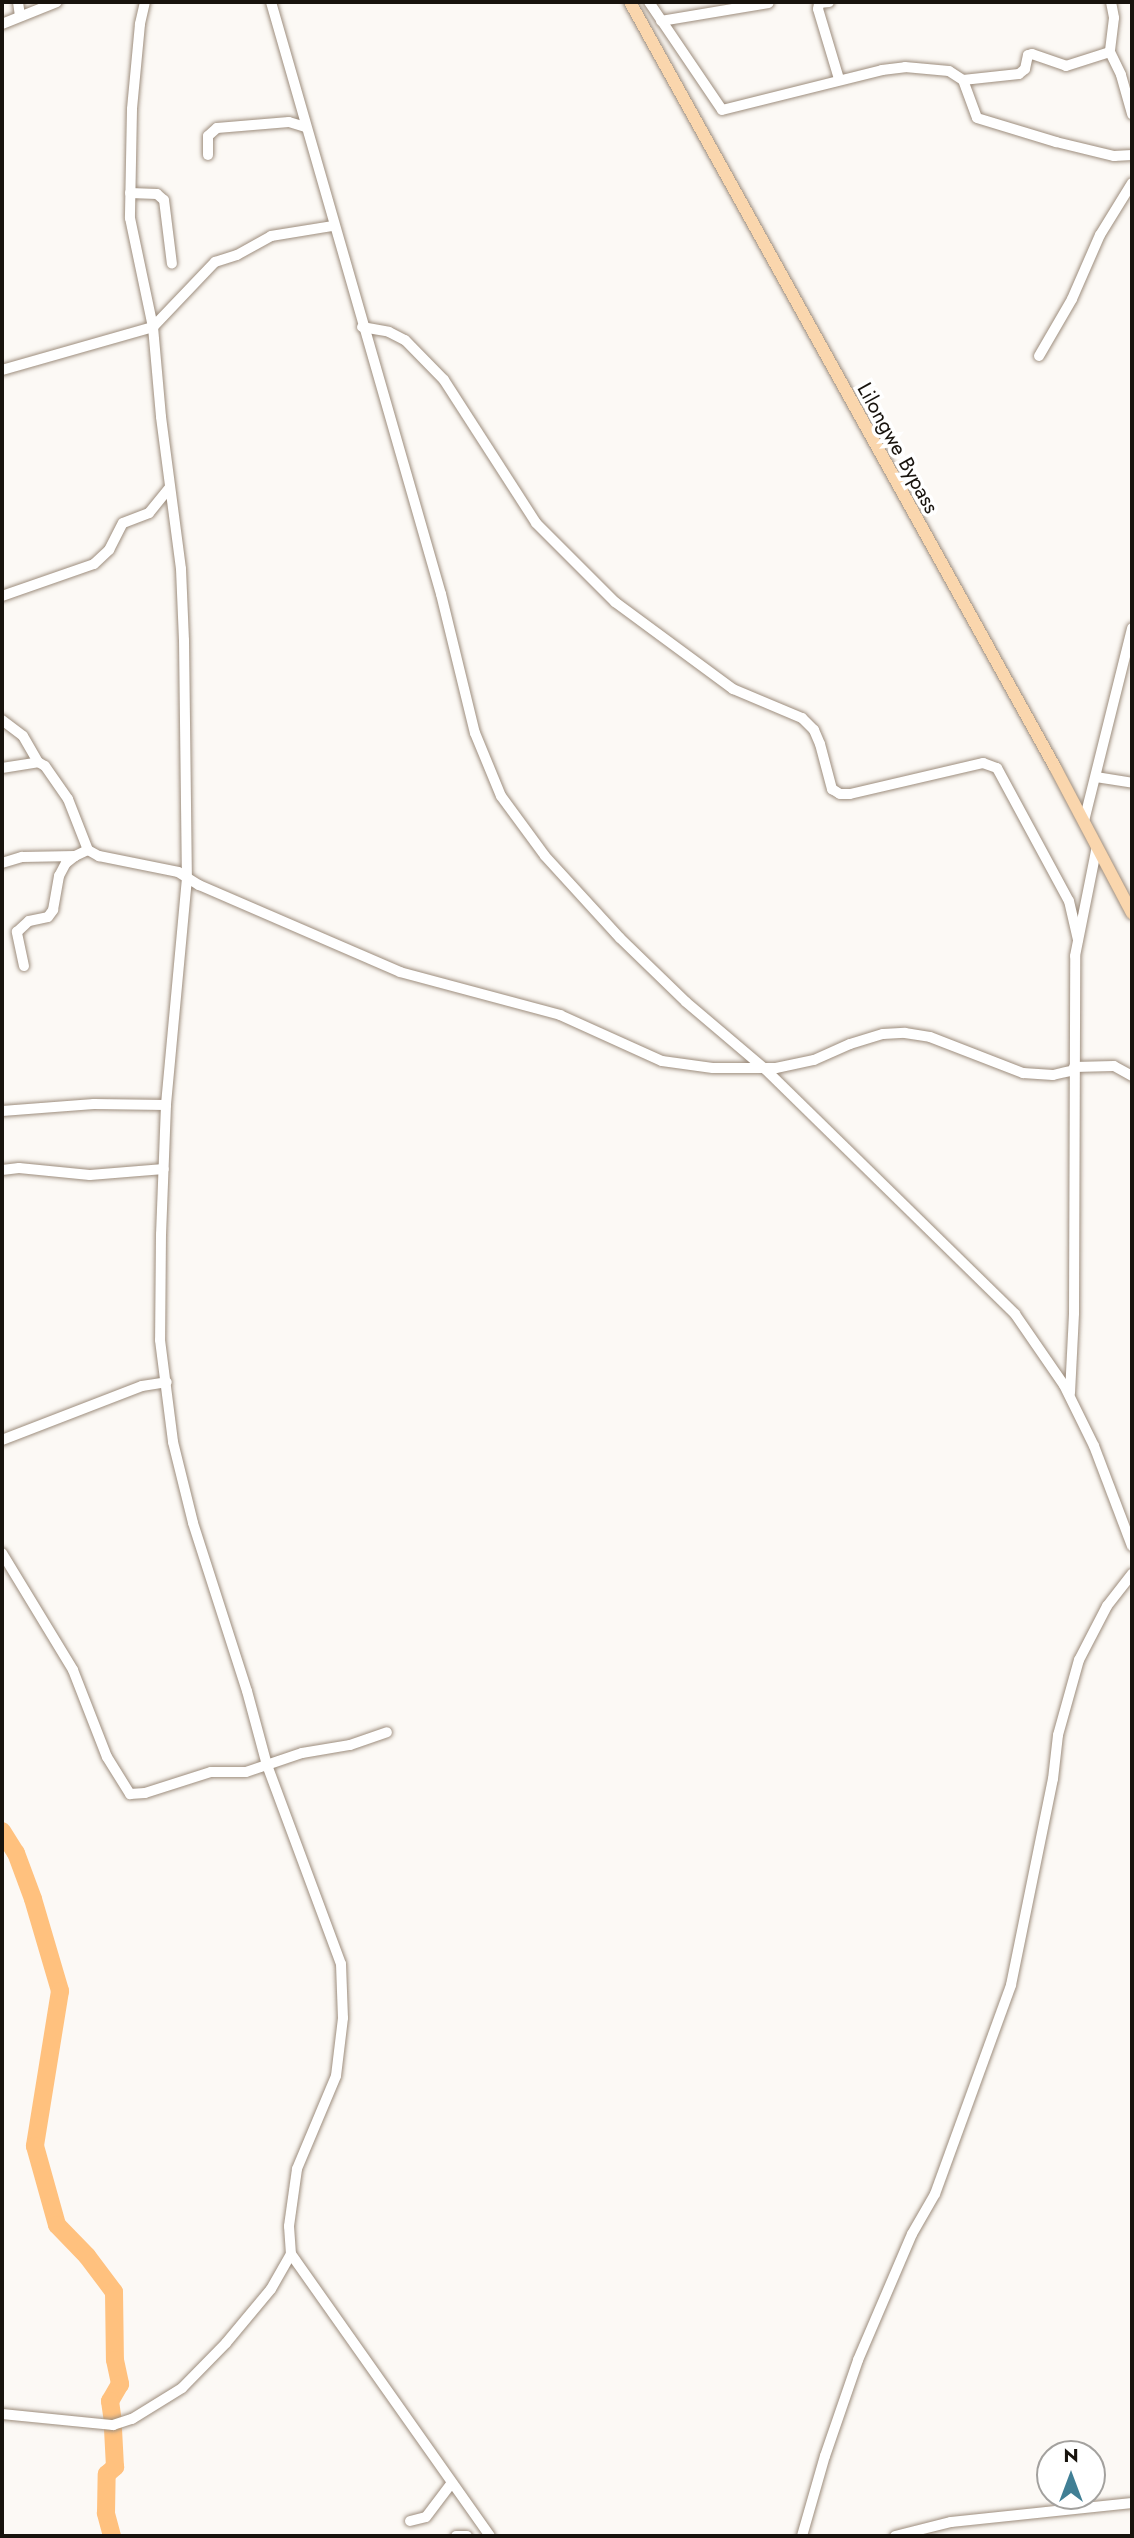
<!DOCTYPE html>
<style>
body{margin:0}
#map{position:relative;width:1134px;height:2538px;overflow:hidden;background:#fcf9f5;font-family:Jost,sans-serif}
div>[style]{position:absolute}
.river>*{height:18px;margin:-9px;padding:0 9px;transform-origin:9px;border-radius:9px;background:#ffc17e}
.roads{filter:drop-shadow(0 0 2px #9d8d7d) drop-shadow(0 0 2px #9d8d7d)}
.minor>*{height:10px;margin:-5px;padding:0 5px;transform-origin:5px;border-radius:5px;background:#fff}
.major>*{height:12px;margin:-6px;padding:0 6px;transform-origin:6px;border-radius:6px;background:#fad6ad}
span{translate:-50% -50%;white-space:nowrap;text-align:center;line-height:1.15;-webkit-text-stroke:7px #fff;paint-order:stroke}
.street-label{font-size:21px;color:#18130d}
.frame{position:absolute;inset:0;border:4px solid #18130d;pointer-events:none}
.north{position:absolute;left:1036px;top:2440px;width:70px;height:70px;box-sizing:border-box;background:#fff;border:2px solid #a3a19e;border-radius:50%;rotate:0deg;font-size:19px;font-weight:700;line-height:28px;text-align:center;color:#18130d}
.north::after{content:'';display:block;margin:auto;width:24px;height:32px;background:#417f95;clip-path:polygon(50% 0,100% 100%,50% 72%,0 100%)}
</style>
<div id="map">
<div class="river">
<i style="left:2px;top:1831px;width:26px;rotate:58deg"></i>
<i style="left:16px;top:1853px;width:49px;rotate:69.7deg"></i>
<i style="left:33px;top:1899px;width:96px;rotate:73.6deg"></i>
<i style="left:60px;top:1991px;width:157px;rotate:99.2deg"></i>
<i style="left:35px;top:2146px;width:82px;rotate:74.4deg"></i>
<i style="left:57px;top:2225px;width:43px;rotate:45.9deg"></i>
<i style="left:87px;top:2256px;width:45px;rotate:53.1deg"></i>
<i style="left:114px;top:2292px;width:68px;rotate:89.2deg"></i>
<i style="left:115px;top:2360px;width:25px;rotate:78deg"></i>
<i style="left:120px;top:2384px;width:20px;rotate:120deg"></i>
<i style="left:110px;top:2401px;width:21px;rotate:82deg"></i>
<i style="left:112px;top:2536px;width:24px;rotate:-105deg"></i>
<i style="left:106px;top:2513px;width:39px;rotate:-89deg"></i>
<i style="left:107px;top:2474px;width:11px;rotate:-41deg"></i>
<i style="left:115px;top:2467px;width:39px;rotate:-93deg"></i>
</div>
<div class="roads">
<div class="minor">
<i style="left:18px;top:2px;width:14px;rotate:82deg"></i>
<i style="left:145px;top:2px;width:23px;rotate:103deg"></i>
<i style="left:140px;top:24px;width:85px;rotate:95.4deg"></i>
<i style="left:132px;top:109px;width:109px;rotate:91.1deg"></i>
<i style="left:130px;top:218px;width:111px;rotate:78.1deg"></i>
<i style="left:153px;top:327px;width:90px;rotate:84.9deg"></i>
<i style="left:161px;top:417px;width:153px;rotate:82.5deg"></i>
<i style="left:181px;top:569px;width:71px;rotate:87.6deg"></i>
<i style="left:184px;top:640px;width:238px;rotate:89.3deg"></i>
<i style="left:187px;top:878px;width:228px;rotate:95.3deg"></i>
<i style="left:166px;top:1105px;width:129px;rotate:92.2deg"></i>
<i style="left:161px;top:1234px;width:106px;rotate:90.5deg"></i>
<i style="left:160px;top:1340px;width:103px;rotate:82.7deg"></i>
<i style="left:173px;top:1442px;width:83px;rotate:76.1deg"></i>
<i style="left:193px;top:1523px;width:176px;rotate:72.2deg"></i>
<i style="left:247px;top:1691px;width:77px;rotate:74.9deg"></i>
<i style="left:267px;top:1765px;width:212px;rotate:69.6deg"></i>
<i style="left:341px;top:1964px;width:54px;rotate:87.9deg"></i>
<i style="left:343px;top:2018px;width:58px;rotate:96.9deg"></i>
<i style="left:336px;top:2076px;width:101px;rotate:112.8deg"></i>
<i style="left:297px;top:2169px;width:58px;rotate:98deg"></i>
<i style="left:289px;top:2226px;width:28px;rotate:86deg"></i>
<i style="left:291px;top:2254px;width:345px;rotate:54.8deg"></i>
<i style="left:271px;top:2px;width:616px;rotate:73.98deg"></i>
<i style="left:441px;top:594px;width:143px;rotate:76.3deg"></i>
<i style="left:475px;top:733px;width:68px;rotate:67.6deg"></i>
<i style="left:501px;top:796px;width:74px;rotate:53.7deg"></i>
<i style="left:545px;top:856px;width:111px;rotate:47.6deg"></i>
<i style="left:620px;top:938px;width:92px;rotate:44.1deg"></i>
<i style="left:686px;top:1002px;width:104px;rotate:40.3deg"></i>
<i style="left:765px;top:1069px;width:350px;rotate:44.4deg"></i>
<i style="left:1015px;top:1314px;width:86px;rotate:55.4deg"></i>
<i style="left:1064px;top:1385px;width:68px;rotate:63.8deg"></i>
<i style="left:1094px;top:1446px;width:107px;rotate:69.2deg"></i>
<i style="left:649px;top:2px;width:130px;rotate:55.9deg"></i>
<i style="left:722px;top:110px;width:165px;rotate:-14deg"></i>
<i style="left:882px;top:70px;width:23px;rotate:-7deg"></i>
<i style="left:905px;top:67px;width:44px;rotate:5.2deg"></i>
<i style="left:949px;top:71px;width:17px;rotate:33deg"></i>
<i style="left:963px;top:80px;width:40px;rotate:69.8deg"></i>
<i style="left:977px;top:118px;width:83px;rotate:16.9deg"></i>
<i style="left:1056px;top:142px;width:60px;rotate:13.6deg"></i>
<i style="left:1114px;top:156px;width:18px;rotate:-3deg"></i>
<i style="left:829px;top:2px;width:10px;rotate:174deg"></i>
<i style="left:819px;top:3px;width:6px;rotate:99deg"></i>
<i style="left:818px;top:9px;width:73px;rotate:73.3deg"></i>
<i style="left:1111px;top:2px;width:16px;rotate:79deg"></i>
<i style="left:1114px;top:18px;width:34px;rotate:97deg"></i>
<i style="left:1110px;top:52px;width:25px;rotate:64deg"></i>
<i style="left:1121px;top:75px;width:41px;rotate:74.2deg"></i>
<i style="left:661px;top:21px;width:109px;rotate:-9.5deg"></i>
<i style="left:2px;top:24px;width:59px;rotate:-21.8deg"></i>
<i style="left:963px;top:80px;width:56px;rotate:-6.1deg"></i>
<i style="left:1019px;top:74px;width:8px;rotate:-40deg"></i>
<i style="left:1025px;top:69px;width:14px;rotate:-78deg"></i>
<i style="left:1028px;top:55px;width:4px;rotate:-14deg"></i>
<i style="left:1032px;top:54px;width:36px;rotate:19deg"></i>
<i style="left:1066px;top:66px;width:46px;rotate:-17.7deg"></i>
<i style="left:208px;top:155px;width:19px;rotate:-90deg"></i>
<i style="left:208px;top:136px;width:12px;rotate:-42deg"></i>
<i style="left:217px;top:128px;width:72px;rotate:-4.8deg"></i>
<i style="left:289px;top:122px;width:17px;rotate:17deg"></i>
<i style="left:130px;top:193px;width:27px;rotate:2deg"></i>
<i style="left:157px;top:194px;width:9px;rotate:41deg"></i>
<i style="left:164px;top:200px;width:64px;rotate:82.9deg"></i>
<i style="left:362px;top:327px;width:27px;rotate:10deg"></i>
<i style="left:389px;top:332px;width:18px;rotate:27deg"></i>
<i style="left:405px;top:340px;width:56px;rotate:45.7deg"></i>
<i style="left:444px;top:380px;width:170px;rotate:57.2deg"></i>
<i style="left:536px;top:523px;width:112px;rotate:45deg"></i>
<i style="left:615px;top:602px;width:147px;rotate:36.4deg"></i>
<i style="left:733px;top:689px;width:75px;rotate:22.8deg"></i>
<i style="left:802px;top:718px;width:17px;rotate:45deg"></i>
<i style="left:814px;top:730px;width:15px;rotate:67deg"></i>
<i style="left:820px;top:744px;width:47px;rotate:75.1deg"></i>
<i style="left:832px;top:789px;width:9px;rotate:32deg"></i>
<i style="left:840px;top:794px;width:10px"></i>
<i style="left:850px;top:794px;width:137px;rotate:-13.1deg"></i>
<i style="left:983px;top:763px;width:15px;rotate:20deg"></i>
<i style="left:997px;top:768px;width:151px;rotate:61.6deg"></i>
<i style="left:1069px;top:901px;width:40px;rotate:77deg"></i>
<i style="left:1039px;top:356px;width:66px;rotate:-59.9deg"></i>
<i style="left:1072px;top:299px;width:70px;rotate:-66.4deg"></i>
<i style="left:1100px;top:235px;width:61px;rotate:-58.4deg"></i>
<i style="left:2px;top:370px;width:157px;rotate:-15.9deg"></i>
<i style="left:153px;top:327px;width:90px;rotate:-46.4deg"></i>
<i style="left:215px;top:262px;width:23px;rotate:-18deg"></i>
<i style="left:237px;top:255px;width:39px;rotate:-29deg"></i>
<i style="left:271px;top:236px;width:63px;rotate:-9.2deg"></i>
<i style="left:2px;top:596px;width:97px;rotate:-19.2deg"></i>
<i style="left:94px;top:564px;width:21px;rotate:-43deg"></i>
<i style="left:109px;top:550px;width:30px;rotate:-63deg"></i>
<i style="left:123px;top:523px;width:28px;rotate:-21deg"></i>
<i style="left:149px;top:513px;width:33px;rotate:-51deg"></i>
<i style="left:2px;top:720px;width:26px;rotate:37deg"></i>
<i style="left:23px;top:736px;width:30px;rotate:60deg"></i>
<i style="left:2px;top:768px;width:36px;rotate:-9deg"></i>
<i style="left:38px;top:762px;width:8px;rotate:30deg"></i>
<i style="left:45px;top:766px;width:40px;rotate:55.1deg"></i>
<i style="left:68px;top:799px;width:55px;rotate:68.6deg"></i>
<i style="left:88px;top:850px;width:13px;rotate:29deg"></i>
<i style="left:99px;top:856px;width:81px;rotate:11.4deg"></i>
<i style="left:178px;top:872px;width:25px;rotate:32deg"></i>
<i style="left:199px;top:885px;width:219px;rotate:23.4deg"></i>
<i style="left:400px;top:972px;width:166px;rotate:15deg"></i>
<i style="left:560px;top:1015px;width:112px;rotate:24.3deg"></i>
<i style="left:662px;top:1061px;width:51px;rotate:7.8deg"></i>
<i style="left:713px;top:1068px;width:63px"></i>
<i style="left:776px;top:1068px;width:39px;rotate:-12deg"></i>
<i style="left:814px;top:1060px;width:39px;rotate:-24deg"></i>
<i style="left:850px;top:1044px;width:34px;rotate:-17deg"></i>
<i style="left:883px;top:1034px;width:22px;rotate:-3deg"></i>
<i style="left:905px;top:1033px;width:25px;rotate:9deg"></i>
<i style="left:930px;top:1037px;width:100px;rotate:21.2deg"></i>
<i style="left:1023px;top:1073px;width:30px;rotate:4deg"></i>
<i style="left:1053px;top:1075px;width:22px;rotate:-13deg"></i>
<i style="left:1096px;top:777px;width:36px;rotate:9deg"></i>
<i style="left:1084px;top:821px;width:199px;rotate:-76deg"></i>
<i style="left:2px;top:863px;width:21px;rotate:-17deg"></i>
<i style="left:22px;top:857px;width:53px;rotate:-1.1deg"></i>
<i style="left:75px;top:856px;width:14px;rotate:-25deg"></i>
<i style="left:24px;top:966px;width:35px;rotate:-102deg"></i>
<i style="left:17px;top:932px;width:16px;rotate:-43deg"></i>
<i style="left:29px;top:921px;width:19px;rotate:-12deg"></i>
<i style="left:48px;top:917px;width:9px;rotate:-54deg"></i>
<i style="left:53px;top:910px;width:35px;rotate:-80deg"></i>
<i style="left:59px;top:876px;width:15px;rotate:-62deg"></i>
<i style="left:66px;top:863px;width:11px;rotate:-38deg"></i>
<i style="left:1074px;top:1067px;width:40px;rotate:-1.4deg"></i>
<i style="left:1114px;top:1066px;width:21px;rotate:29deg"></i>
<i style="left:2px;top:1111px;width:92px;rotate:-4.4deg"></i>
<i style="left:94px;top:1104px;width:72px;rotate:0.8deg"></i>
<i style="left:2px;top:1170px;width:17px;rotate:-7deg"></i>
<i style="left:19px;top:1168px;width:71px;rotate:5.6deg"></i>
<i style="left:90px;top:1175px;width:74px;rotate:-4.6deg"></i>
<i style="left:1070px;top:1393px;width:80px;rotate:-87.1deg"></i>
<i style="left:1074px;top:1313px;width:357px;rotate:-89.8deg"></i>
<i style="left:1075px;top:956px;width:112px;rotate:-78.7deg"></i>
<i style="left:2px;top:1440px;width:150px;rotate:-21.1deg"></i>
<i style="left:142px;top:1386px;width:25px;rotate:-9deg"></i>
<i style="left:2px;top:1553px;width:137px;rotate:58.7deg"></i>
<i style="left:73px;top:1670px;width:93px;rotate:68.7deg"></i>
<i style="left:107px;top:1757px;width:44px;rotate:58.1deg"></i>
<i style="left:130px;top:1794px;width:15px;rotate:-4deg"></i>
<i style="left:145px;top:1793px;width:69px;rotate:-17.7deg"></i>
<i style="left:211px;top:1772px;width:35px"></i>
<i style="left:246px;top:1772px;width:59px;rotate:-18.7deg"></i>
<i style="left:302px;top:1753px;width:49px;rotate:-9.5deg"></i>
<i style="left:350px;top:1745px;width:39px;rotate:-19deg"></i>
<i style="left:2px;top:2414px;width:112px;rotate:5.7deg"></i>
<i style="left:113px;top:2425px;width:20px;rotate:-18deg"></i>
<i style="left:132px;top:2419px;width:59px;rotate:-31.8deg"></i>
<i style="left:182px;top:2388px;width:63px;rotate:-45.6deg"></i>
<i style="left:226px;top:2343px;width:70px;rotate:-50.2deg"></i>
<i style="left:271px;top:2289px;width:40px;rotate:-60.3deg"></i>
<i style="left:410px;top:2521px;width:16px;rotate:-14deg"></i>
<i style="left:426px;top:2517px;width:41px;rotate:-52.9deg"></i>
<i style="left:456px;top:2536px;width:11px"></i>
<i style="left:802px;top:2536px;width:83px;rotate:-74deg"></i>
<i style="left:825px;top:2456px;width:102px;rotate:-71deg"></i>
<i style="left:858px;top:2360px;width:137px;rotate:-66.8deg"></i>
<i style="left:912px;top:2234px;width:46px;rotate:-60.1deg"></i>
<i style="left:935px;top:2194px;width:222px;rotate:-70deg"></i>
<i style="left:1011px;top:1985px;width:210px;rotate:-78.5deg"></i>
<i style="left:1053px;top:1779px;width:44px;rotate:-83.5deg"></i>
<i style="left:1058px;top:1735px;width:78px;rotate:-74.4deg"></i>
<i style="left:1079px;top:1660px;width:61px;rotate:-62.6deg"></i>
<i style="left:1107px;top:1606px;width:41px;rotate:-52deg"></i>
<i style="left:895px;top:2536px;width:58px;rotate:-14deg"></i>
<i style="left:951px;top:2522px;width:182px;rotate:-6deg"></i>
</div>
<div class="major">
<i style="left:630px;top:2px;width:877px;rotate:60.95deg"></i>
<i style="left:1056px;top:769px;width:163px;rotate:62.2deg"></i>
</div>
</div>
<div class="street-label">
<span style="left:898px;top:448px;rotate:61deg">Lilongwe Bypass</span>
</div>
<div class="frame"></div>
<div class="north">N</div>
</div>
